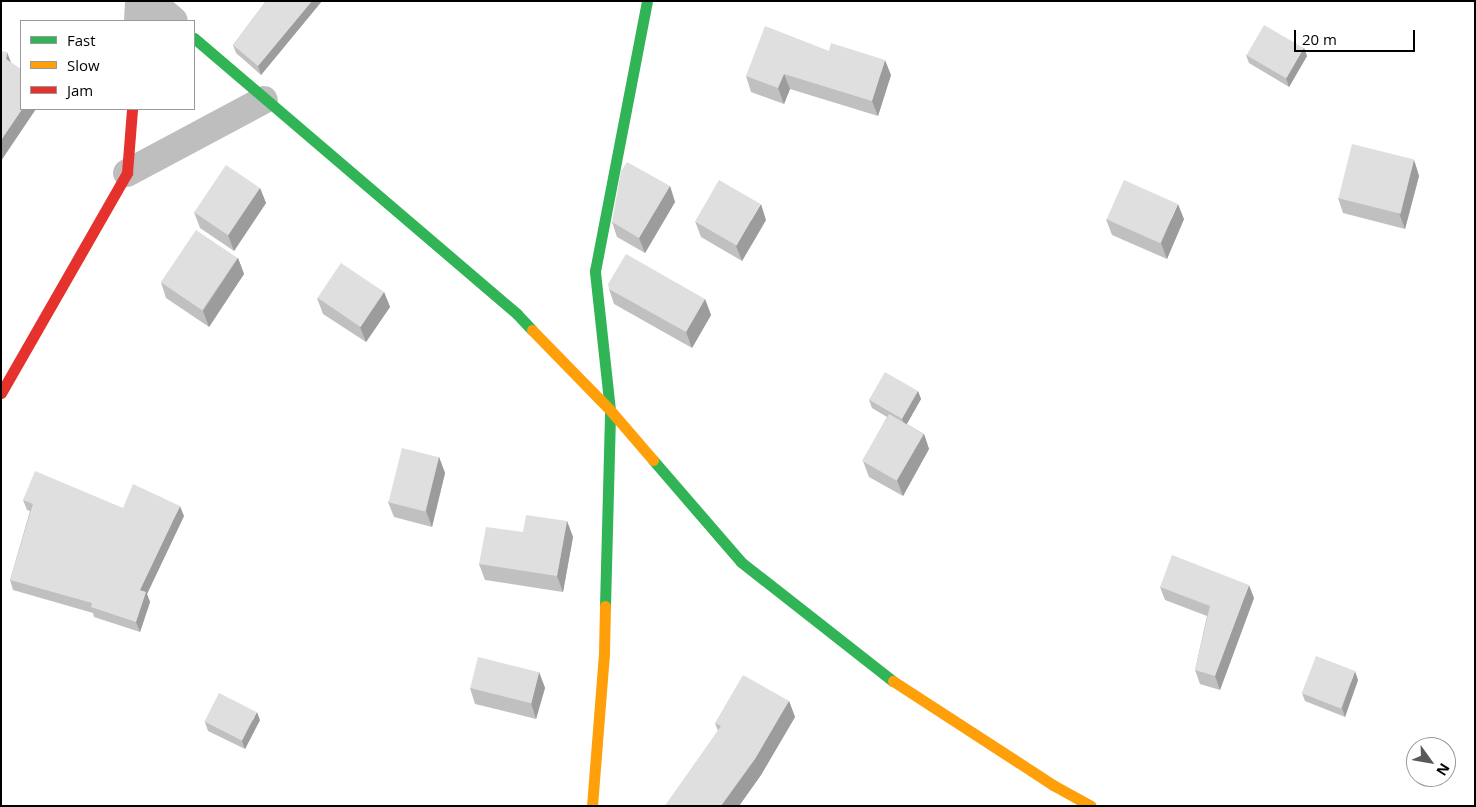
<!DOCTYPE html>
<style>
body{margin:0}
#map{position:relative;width:1476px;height:807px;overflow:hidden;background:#fff;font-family:"Open Sans",sans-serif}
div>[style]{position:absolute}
.street>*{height:28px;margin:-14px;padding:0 14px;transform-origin:14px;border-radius:14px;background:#bebebe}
.fast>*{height:11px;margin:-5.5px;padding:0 5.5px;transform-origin:5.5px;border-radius:5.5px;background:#30b455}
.slow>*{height:11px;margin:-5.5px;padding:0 5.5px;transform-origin:5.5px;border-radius:5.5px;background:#ff9f0a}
.jam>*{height:11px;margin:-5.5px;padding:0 5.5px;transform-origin:5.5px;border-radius:5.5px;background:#e5322d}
.wall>*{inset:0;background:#c0c0c0}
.shaded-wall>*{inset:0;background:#9c9c9c}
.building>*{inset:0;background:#dfdfdf;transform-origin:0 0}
span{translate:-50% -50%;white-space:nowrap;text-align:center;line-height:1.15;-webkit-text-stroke:4px #fff;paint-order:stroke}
.frame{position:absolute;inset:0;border:2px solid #000;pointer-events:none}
.legend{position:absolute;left:20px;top:20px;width:175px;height:90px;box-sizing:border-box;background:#fff;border:1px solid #999;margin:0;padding:6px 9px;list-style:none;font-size:15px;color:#000}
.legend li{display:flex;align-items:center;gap:10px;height:25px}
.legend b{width:25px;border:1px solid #999}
.north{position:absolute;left:1406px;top:737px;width:50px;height:50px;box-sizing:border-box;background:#fff;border:1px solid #999;border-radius:50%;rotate:122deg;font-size:14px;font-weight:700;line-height:20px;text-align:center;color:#000}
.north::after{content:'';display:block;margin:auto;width:18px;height:22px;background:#595959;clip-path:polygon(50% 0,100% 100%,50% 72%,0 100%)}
.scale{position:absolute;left:1294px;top:30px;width:121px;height:22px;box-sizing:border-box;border:2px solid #000;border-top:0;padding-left:6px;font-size:15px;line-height:18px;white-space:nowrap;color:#000;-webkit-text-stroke:4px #fff;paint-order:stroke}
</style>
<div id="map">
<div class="street">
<i style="left:151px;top:1px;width:30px;rotate:41deg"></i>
<i style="left:138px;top:21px;width:20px;rotate:-87deg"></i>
<i style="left:127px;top:173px;width:155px;rotate:-28.1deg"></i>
</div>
<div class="fast">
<i style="left:194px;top:38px;width:425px;rotate:40.5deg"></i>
<i style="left:517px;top:314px;width:22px;rotate:47deg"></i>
<i style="left:653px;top:460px;width:135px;rotate:49.2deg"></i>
<i style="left:741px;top:562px;width:193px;rotate:38.1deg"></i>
<i style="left:605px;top:606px;width:196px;rotate:-88.5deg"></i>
<i style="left:610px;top:410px;width:140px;rotate:-96.2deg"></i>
<i style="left:595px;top:271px;width:275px;rotate:-79.1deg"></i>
</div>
<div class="slow">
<i style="left:532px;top:330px;width:112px;rotate:45.7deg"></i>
<i style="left:610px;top:410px;width:66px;rotate:49.3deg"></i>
<i style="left:893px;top:681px;width:191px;rotate:33deg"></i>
<i style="left:1053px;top:785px;width:43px;rotate:28.9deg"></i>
<i style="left:592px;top:806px;width:153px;rotate:-85.5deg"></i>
<i style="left:604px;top:653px;width:47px;rotate:-88.8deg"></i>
</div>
<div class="jam">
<i style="left:1px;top:393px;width:254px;rotate:-60.2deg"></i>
<i style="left:127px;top:173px;width:64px;rotate:-85.5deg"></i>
</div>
<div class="wall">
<i style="clip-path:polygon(266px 1px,322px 1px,261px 75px,236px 53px,233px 45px)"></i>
<i style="clip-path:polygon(1304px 48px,1307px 56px,1289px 87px,1249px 63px,1246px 55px)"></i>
<i style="clip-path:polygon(829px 51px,891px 75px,878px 116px,790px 89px,784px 104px,751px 92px,746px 76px)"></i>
<i style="clip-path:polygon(1414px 160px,1419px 176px,1405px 229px,1343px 213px,1338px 198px)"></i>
<i style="clip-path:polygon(670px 186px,675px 202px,645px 253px,617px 237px,612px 222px)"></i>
<i style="clip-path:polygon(260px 188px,266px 203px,234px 251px,200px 228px,194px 212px)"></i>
<i style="clip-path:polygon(1106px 219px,1184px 219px,1167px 259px,1112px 235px)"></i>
<i style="clip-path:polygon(766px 220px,742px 261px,701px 237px,695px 221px)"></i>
<i style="clip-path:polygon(238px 258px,244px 274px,209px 327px,166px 298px,161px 282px)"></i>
<i style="clip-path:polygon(609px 289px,705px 299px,711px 315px,692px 348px,614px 304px)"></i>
<i style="clip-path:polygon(384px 292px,390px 307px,366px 342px,323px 314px,317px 298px)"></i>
<i style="clip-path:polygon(918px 391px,921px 399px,907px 424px,924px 434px,929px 449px,903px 496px,869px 477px,863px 461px,887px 417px,872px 408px,869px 400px)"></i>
<i style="clip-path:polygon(439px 457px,445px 473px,432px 527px,394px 517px,388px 502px)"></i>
<i style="clip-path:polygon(23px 500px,123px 508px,184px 516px,147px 594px,150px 602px,140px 632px,94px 617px,93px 613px,13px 590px,10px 580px,30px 511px,27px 510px)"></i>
<i style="clip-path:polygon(567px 521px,573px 537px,563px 592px,485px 580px,479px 564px,523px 532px)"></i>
<i style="clip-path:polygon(1160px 587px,1254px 598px,1220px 690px,1200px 684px,1195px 670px,1207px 616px,1165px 600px)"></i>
<i style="clip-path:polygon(539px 672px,545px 688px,536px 719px,475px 704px,470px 688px)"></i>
<i style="clip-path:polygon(1358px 680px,1345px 717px,1305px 701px,1302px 693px)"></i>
<i style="clip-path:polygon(789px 701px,795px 717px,761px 775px,739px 806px,665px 806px,718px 731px,715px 723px)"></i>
<i style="clip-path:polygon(260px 720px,245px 749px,208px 731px,205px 722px)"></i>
</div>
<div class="shaded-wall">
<i style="clip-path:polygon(312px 1px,322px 1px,261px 75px,258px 66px)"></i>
<i style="clip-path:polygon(1304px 48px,1307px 56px,1289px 87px,1286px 78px)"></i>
<i style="clip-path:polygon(7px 52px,12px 65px,6px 59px)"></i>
<i style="clip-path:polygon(885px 60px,891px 75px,878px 116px,872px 101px)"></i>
<i style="clip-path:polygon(784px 74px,790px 89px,784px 104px,778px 88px)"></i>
<i style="clip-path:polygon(22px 109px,36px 109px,1px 161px,1px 140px)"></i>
<i style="clip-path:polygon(1414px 160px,1419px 176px,1405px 229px,1399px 213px)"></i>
<i style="clip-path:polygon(670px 186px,675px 202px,645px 253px,639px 238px)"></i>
<i style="clip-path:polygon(260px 188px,266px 203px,234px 251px,228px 235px)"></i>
<i style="clip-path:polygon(761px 204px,766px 220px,742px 261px,736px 246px)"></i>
<i style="clip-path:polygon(1178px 204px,1184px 219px,1167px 259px,1161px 243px)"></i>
<i style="clip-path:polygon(238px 258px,244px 274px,209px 327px,203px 311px)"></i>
<i style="clip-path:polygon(384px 292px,390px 307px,366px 342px,360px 327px)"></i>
<i style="clip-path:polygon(705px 299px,711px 315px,692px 348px,686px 332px)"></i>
<i style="clip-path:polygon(918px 391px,921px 399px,905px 427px,902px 419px)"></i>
<i style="clip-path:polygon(924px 434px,929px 449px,903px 496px,897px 480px)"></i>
<i style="clip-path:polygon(439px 457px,445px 473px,432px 527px,426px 511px)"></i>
<i style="clip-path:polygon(180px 506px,184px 516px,147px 594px,150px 602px,140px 632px,136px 622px,140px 590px)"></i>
<i style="clip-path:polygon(567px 521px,573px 537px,563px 592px,557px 576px)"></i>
<i style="clip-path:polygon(1249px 585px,1254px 598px,1220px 690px,1215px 676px)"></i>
<i style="clip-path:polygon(1355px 671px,1358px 680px,1345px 717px,1342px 708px)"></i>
<i style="clip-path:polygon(539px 672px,545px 688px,536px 719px,531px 703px)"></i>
<i style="clip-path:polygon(789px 701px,795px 717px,761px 775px,739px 806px,721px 806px)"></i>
<i style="clip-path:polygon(257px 712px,260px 720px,245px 749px,242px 741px)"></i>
</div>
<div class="building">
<i style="clip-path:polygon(266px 1px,312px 1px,258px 66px,233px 45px)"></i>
<i style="left:1264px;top:25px;width:46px;height:35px;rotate:30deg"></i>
<i style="clip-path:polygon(765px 26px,829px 51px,831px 43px,885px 60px,872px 101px,784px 74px,778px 88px,746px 76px)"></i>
<i style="clip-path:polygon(1px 51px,7px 52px,6px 59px,21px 69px,21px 109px,22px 109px,1px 140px)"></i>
<i style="left:1352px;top:144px;width:64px;height:56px;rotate:14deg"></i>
<i style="clip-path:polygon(627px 162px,670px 186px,639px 238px,612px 222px,621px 171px)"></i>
<i style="left:226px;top:165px;width:41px;height:57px;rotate:34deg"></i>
<i style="left:719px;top:180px;width:48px;height:48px;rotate:30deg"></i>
<i style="left:1124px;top:180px;width:59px;height:43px;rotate:24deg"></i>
<i style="left:196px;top:230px;width:50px;height:63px;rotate:34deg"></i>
<i style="clip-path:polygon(626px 254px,705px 299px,686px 332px,609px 289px,608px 284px)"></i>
<i style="left:341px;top:263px;width:52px;height:42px;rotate:34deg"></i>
<i style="left:885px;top:372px;width:38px;height:32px;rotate:30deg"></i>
<i style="left:889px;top:414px;width:40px;height:54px;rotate:30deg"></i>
<i style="left:402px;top:448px;width:38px;height:56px;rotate:14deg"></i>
<i style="clip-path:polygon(35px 471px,123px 508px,133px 484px,180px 506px,140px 590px,146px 592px,136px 622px,91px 607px,92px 603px,10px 580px,33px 504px,23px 500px)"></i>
<i style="clip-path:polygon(526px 515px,567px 521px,557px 576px,479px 564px,486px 527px,523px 532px)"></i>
<i style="clip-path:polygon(1172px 555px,1249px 585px,1215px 676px,1195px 670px,1210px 606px,1160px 587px)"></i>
<i style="left:1316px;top:656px;width:42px;height:40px;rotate:21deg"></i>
<i style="left:478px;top:657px;width:63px;height:32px;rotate:14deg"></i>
<i style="clip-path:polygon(743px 675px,789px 701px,755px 759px,721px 806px,665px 806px,721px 726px,715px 723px)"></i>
<i style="left:219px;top:693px;width:42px;height:32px;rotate:27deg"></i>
</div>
<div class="frame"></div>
<ul class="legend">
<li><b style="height:6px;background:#30b455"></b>Fast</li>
<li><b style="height:6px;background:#ff9f0a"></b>Slow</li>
<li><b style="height:6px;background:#e5322d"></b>Jam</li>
</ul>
<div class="north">N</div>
<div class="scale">20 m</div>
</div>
